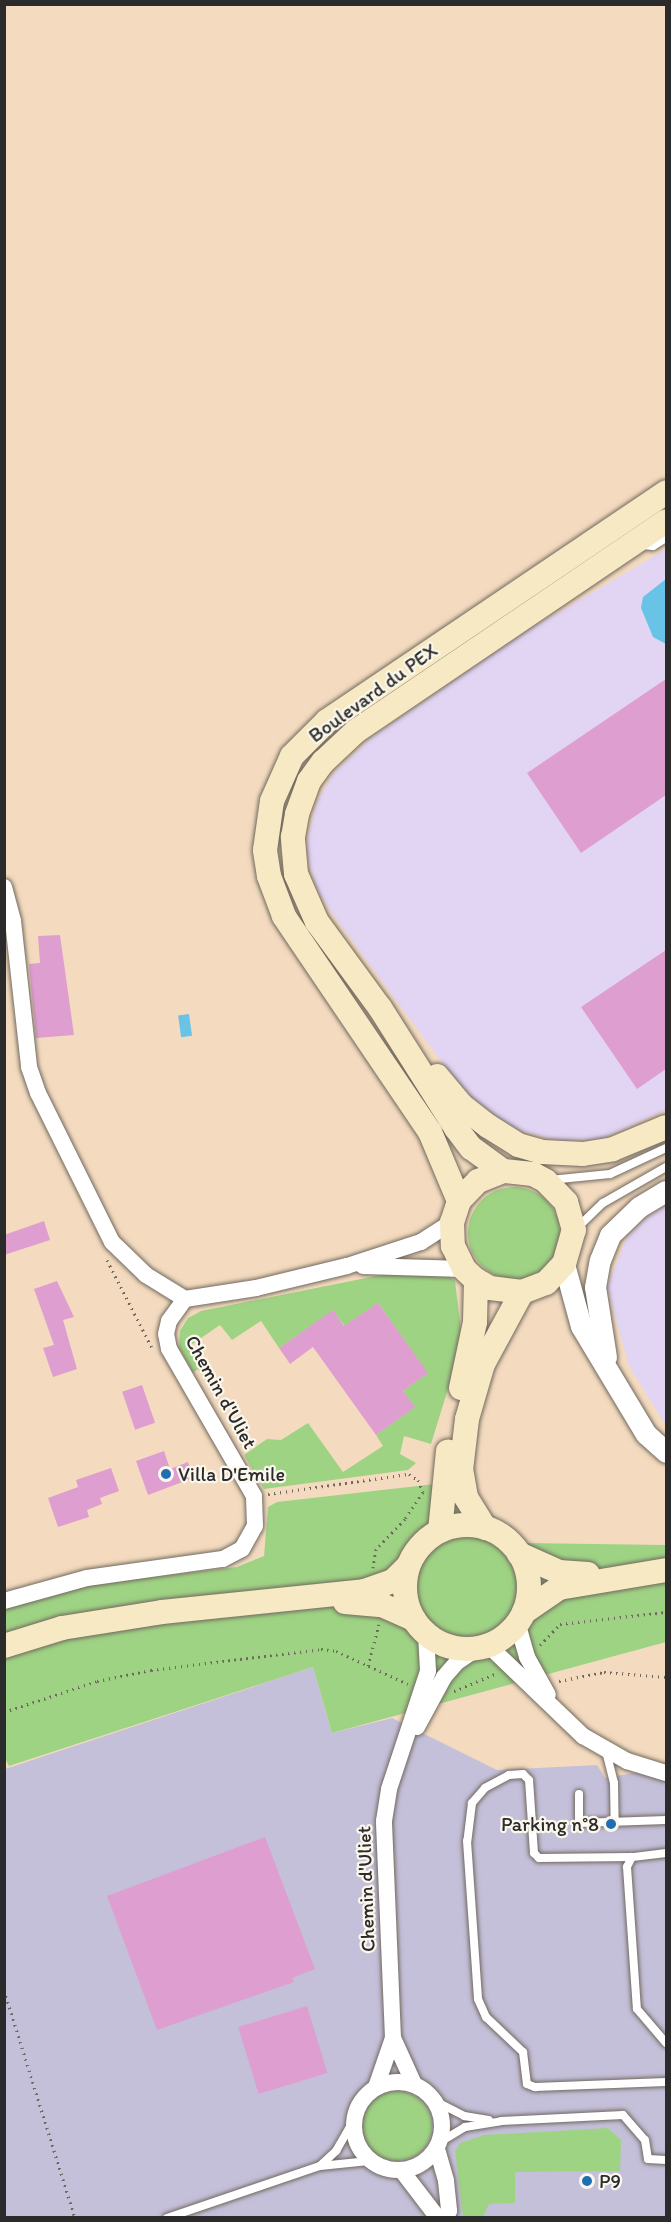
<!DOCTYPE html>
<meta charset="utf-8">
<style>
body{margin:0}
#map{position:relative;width:671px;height:2222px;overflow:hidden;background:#f4dbbf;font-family:Itim,sans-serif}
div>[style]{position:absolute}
.built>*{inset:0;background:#e2d4f3}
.industrial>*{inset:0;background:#c5c0da}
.green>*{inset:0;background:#9fd384}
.round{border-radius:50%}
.water>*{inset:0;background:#69c3e7;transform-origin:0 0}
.building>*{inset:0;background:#df9ed0;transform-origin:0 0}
.path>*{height:3px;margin-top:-1.5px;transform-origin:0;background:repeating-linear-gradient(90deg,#71695f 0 1.5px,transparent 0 6px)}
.roads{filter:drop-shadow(0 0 2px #71695f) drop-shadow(0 0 2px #71695f)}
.service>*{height:8px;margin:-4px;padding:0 4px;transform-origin:4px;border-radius:4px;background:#fff}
.minor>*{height:16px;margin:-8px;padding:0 8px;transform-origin:8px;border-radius:8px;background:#fff}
.minor>.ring{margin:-8px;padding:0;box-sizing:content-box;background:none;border:16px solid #fff;border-radius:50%}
.tertiary>*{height:21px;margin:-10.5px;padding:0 10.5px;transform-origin:10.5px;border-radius:10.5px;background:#fff}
.secondary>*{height:24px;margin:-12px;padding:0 12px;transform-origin:12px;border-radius:12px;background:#f6e9c3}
.secondary>.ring{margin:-12px;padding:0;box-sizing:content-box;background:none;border:24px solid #f6e9c3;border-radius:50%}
.dots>*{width:16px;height:16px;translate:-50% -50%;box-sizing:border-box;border:3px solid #fbf7ec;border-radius:50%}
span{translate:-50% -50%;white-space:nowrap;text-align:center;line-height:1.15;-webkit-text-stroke:4.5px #fbf7ec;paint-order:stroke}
.street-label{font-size:20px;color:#2b2b2b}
.poi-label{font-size:20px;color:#2b2b2b}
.left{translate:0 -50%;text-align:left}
.right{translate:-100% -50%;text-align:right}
.frame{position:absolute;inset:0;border:6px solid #2b2b2b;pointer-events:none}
</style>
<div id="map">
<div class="built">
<i style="clip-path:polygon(666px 549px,666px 1110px,602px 1139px,561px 1141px,513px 1129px,487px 1114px,463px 1091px,331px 912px,317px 889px,308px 860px,308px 836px,317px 801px,333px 774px,368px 740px,517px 637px)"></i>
<i style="clip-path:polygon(666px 1206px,666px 1426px,629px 1366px,607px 1287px,627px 1237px,652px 1213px)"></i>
</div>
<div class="industrial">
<i style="clip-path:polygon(313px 1667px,332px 1733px,392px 1718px,497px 1770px,597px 1765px,605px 1778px,666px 1767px,666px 2217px,5px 2218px,5px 1769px)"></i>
</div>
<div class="green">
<i class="round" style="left:468px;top:1187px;width:92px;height:92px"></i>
<i style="clip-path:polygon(386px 1274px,447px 1275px,455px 1281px,461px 1330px,452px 1376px,431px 1444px,404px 1436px,400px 1454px,416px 1463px,408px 1470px,264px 1489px,244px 1455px,267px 1439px,281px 1440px,308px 1423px,343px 1472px,383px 1446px,376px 1435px,414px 1407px,403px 1391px,427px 1373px,378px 1303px,347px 1329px,333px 1311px,279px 1348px,261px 1321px,232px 1340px,220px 1325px,188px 1347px,212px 1381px,208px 1383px,198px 1369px,193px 1373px,179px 1347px,180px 1331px,188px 1318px,201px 1311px)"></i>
<i style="clip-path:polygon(470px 1480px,479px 1504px,523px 1543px,666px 1545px,666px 1642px,332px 1733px,313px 1667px,9px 1766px,4px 1756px,4px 1603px,93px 1584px,237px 1567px,264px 1556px,268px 1507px,277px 1502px)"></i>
<i class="round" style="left:362px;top:2091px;width:70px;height:70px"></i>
<i style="clip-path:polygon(608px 2128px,621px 2140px,620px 2171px,515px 2172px,515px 2203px,489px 2204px,483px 2217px,463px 2217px,455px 2151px,460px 2143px,484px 2135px)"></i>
</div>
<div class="water">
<i style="clip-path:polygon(666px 579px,666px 644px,653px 637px,641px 608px,643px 597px)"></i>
<i style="left:189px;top:1014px;width:22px;height:11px;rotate:82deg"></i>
</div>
<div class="building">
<i style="clip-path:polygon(666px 679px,666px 795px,581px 853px,527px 773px)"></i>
<i style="clip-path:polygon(60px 935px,74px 1035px,36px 1038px,29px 964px,40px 963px,38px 936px)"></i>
<i style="clip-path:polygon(666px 950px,666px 1069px,637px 1089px,581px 1007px)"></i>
<i style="clip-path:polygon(44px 1221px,50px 1240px,4px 1255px,4px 1235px)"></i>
<i style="clip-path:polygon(57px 1281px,74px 1317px,63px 1320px,77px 1369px,53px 1377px,43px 1348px,54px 1345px,34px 1289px)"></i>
<i style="clip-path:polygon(378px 1303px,428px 1373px,403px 1391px,415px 1407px,376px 1435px,313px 1347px,290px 1364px,279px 1348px,333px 1310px,344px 1326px)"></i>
<i style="left:142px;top:1385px;width:40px;height:21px;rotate:71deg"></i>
<i style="clip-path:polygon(164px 1451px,170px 1469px,188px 1462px,193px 1478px,148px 1495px,136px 1461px)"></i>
<i style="clip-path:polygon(111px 1468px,119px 1491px,100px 1498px,102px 1504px,87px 1510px,89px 1517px,58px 1527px,48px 1498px,78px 1487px,76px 1480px)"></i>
<i style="clip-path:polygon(265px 1837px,315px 1969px,292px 1978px,294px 1982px,157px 2030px,107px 1896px)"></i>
<i style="left:307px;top:2006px;width:70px;height:72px;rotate:73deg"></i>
</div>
<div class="path">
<i style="left:107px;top:1260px;width:99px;rotate:62.9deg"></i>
<i style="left:268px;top:1494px;width:142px;rotate:-8.1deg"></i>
<i style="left:409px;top:1474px;width:11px;rotate:34deg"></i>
<i style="left:418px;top:1480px;width:13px;rotate:67deg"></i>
<i style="left:423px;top:1492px;width:32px;rotate:124deg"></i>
<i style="left:405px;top:1519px;width:42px;rotate:134deg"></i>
<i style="left:376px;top:1549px;width:19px;rotate:99deg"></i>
<i style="left:540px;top:1645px;width:29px;rotate:-46deg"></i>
<i style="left:560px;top:1624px;width:107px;rotate:-6.5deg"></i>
<i style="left:368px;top:1666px;width:43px;rotate:-75.3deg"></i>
<i style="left:559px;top:1681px;width:46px;rotate:-11.3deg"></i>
<i style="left:604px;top:1672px;width:62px;rotate:4.6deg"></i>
<i style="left:454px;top:1691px;width:44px;rotate:-22.5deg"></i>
<i style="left:4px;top:1712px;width:98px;rotate:-18.4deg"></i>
<i style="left:97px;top:1681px;width:55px;rotate:-11.5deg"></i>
<i style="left:151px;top:1670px;width:171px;rotate:-7deg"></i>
<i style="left:321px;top:1649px;width:15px;rotate:8deg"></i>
<i style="left:336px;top:1651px;width:79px;rotate:24.6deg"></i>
<i style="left:4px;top:1990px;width:239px;rotate:72.7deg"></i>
</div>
<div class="roads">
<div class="service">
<i style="left:642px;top:545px;width:11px;rotate:5deg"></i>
<i style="left:653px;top:546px;width:15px;rotate:-32deg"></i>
<i style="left:550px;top:1180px;width:60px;rotate:-5.7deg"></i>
<i style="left:610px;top:1174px;width:62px;rotate:-24.9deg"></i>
<i style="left:577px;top:1228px;width:36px;rotate:-44deg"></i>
<i style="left:603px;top:1203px;width:73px;rotate:-29.7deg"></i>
<i style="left:606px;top:1751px;width:33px;rotate:76deg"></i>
<i style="left:614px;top:1783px;width:39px;rotate:89deg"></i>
<i style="left:579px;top:1794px;width:29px;rotate:90deg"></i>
<i style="left:579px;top:1823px;width:87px;rotate:-2deg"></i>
<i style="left:666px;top:1853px;width:34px;rotate:173deg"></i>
<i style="left:632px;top:1857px;width:11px;rotate:117deg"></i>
<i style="left:627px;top:1867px;width:142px;rotate:86deg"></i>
<i style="left:637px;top:2009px;width:45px;rotate:49.5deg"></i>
<i style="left:632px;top:1857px;width:93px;rotate:179.4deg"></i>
<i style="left:539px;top:1858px;width:7px;rotate:-135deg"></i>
<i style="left:534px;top:1853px;width:73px;rotate:-93.9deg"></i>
<i style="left:529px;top:1780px;width:8px;rotate:-135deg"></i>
<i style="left:523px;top:1774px;width:14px;rotate:176deg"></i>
<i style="left:509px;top:1775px;width:27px;rotate:152deg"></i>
<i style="left:485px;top:1788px;width:20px;rotate:131deg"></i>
<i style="left:472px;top:1803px;width:38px;rotate:97deg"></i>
<i style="left:467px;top:1841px;width:158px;rotate:86deg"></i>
<i style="left:478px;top:1999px;width:20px;rotate:66deg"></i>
<i style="left:486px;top:2017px;width:51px;rotate:43.4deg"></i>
<i style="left:523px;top:2052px;width:32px;rotate:83deg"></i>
<i style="left:527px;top:2084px;width:9px;rotate:21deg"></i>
<i style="left:535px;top:2087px;width:131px;rotate:-2.2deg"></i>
<i style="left:435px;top:2101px;width:33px;rotate:27deg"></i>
<i style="left:464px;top:2116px;width:25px;rotate:9deg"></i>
<i style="left:440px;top:2142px;width:29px;rotate:-31deg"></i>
<i style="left:465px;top:2127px;width:36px;rotate:-9deg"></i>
<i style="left:501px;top:2121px;width:122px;rotate:-2.8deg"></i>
<i style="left:623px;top:2115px;width:33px;rotate:49deg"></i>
<i style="left:645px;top:2140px;width:19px;rotate:81deg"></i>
<i style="left:648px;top:2159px;width:18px;rotate:3deg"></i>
<i style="left:321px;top:2165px;width:21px;rotate:-43deg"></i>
<i style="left:336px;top:2151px;width:34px;rotate:-60deg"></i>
<i style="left:167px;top:2218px;width:162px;rotate:-18.8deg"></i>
<i style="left:320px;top:2166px;width:49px;rotate:-5.8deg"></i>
</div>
<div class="minor">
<i style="left:4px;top:887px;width:35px;rotate:75deg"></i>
<i style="left:13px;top:921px;width:147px;rotate:83.7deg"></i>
<i style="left:29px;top:1067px;width:28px;rotate:71deg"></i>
<i style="left:38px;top:1093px;width:166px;rotate:63.6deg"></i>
<i style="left:112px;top:1242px;width:47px;rotate:44.1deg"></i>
<i style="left:146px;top:1275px;width:46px;rotate:31.6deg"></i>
<i style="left:363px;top:1266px;width:101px;rotate:1.7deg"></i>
<i style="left:4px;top:1601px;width:86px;rotate:-15.5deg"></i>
<i style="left:87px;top:1578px;width:137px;rotate:-8deg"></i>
<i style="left:223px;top:1559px;width:21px;rotate:-28deg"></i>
<i style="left:242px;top:1549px;width:26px;rotate:-61deg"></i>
<i style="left:255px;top:1526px;width:30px;rotate:-92deg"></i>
<i style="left:254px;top:1496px;width:170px;rotate:-120deg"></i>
<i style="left:169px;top:1349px;width:15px;rotate:-101deg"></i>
<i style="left:166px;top:1334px;width:13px;rotate:-77deg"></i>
<i style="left:169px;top:1321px;width:27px;rotate:-54deg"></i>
<i style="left:185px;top:1299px;width:72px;rotate:-8.8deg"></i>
<i style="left:256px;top:1288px;width:94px;rotate:-13.6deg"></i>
<i style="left:347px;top:1266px;width:78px;rotate:-18deg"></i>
<i style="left:421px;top:1242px;width:37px;rotate:-33deg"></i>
<i style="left:517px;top:1622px;width:36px;rotate:74deg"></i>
<i style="left:527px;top:1657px;width:43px;rotate:61.1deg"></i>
<i style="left:488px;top:1645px;width:132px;rotate:43.8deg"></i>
<i style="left:583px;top:1736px;width:51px;rotate:29.6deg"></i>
<i style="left:627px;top:1761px;width:41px;rotate:17.1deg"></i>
<i style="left:417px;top:1727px;width:57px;rotate:-61.6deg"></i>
<i style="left:444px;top:1677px;width:20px;rotate:-49deg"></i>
<i style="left:457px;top:1662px;width:25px;rotate:-34deg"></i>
<i class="ring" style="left:354px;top:2082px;width:72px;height:72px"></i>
<i style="left:414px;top:2084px;width:51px;rotate:-114.5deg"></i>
<i style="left:393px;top:2038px;width:217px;rotate:-92.4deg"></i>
<i style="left:384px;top:1821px;width:32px;rotate:-81deg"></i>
<i style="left:389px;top:1789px;width:124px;rotate:-71.7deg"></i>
<i style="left:428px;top:1671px;width:38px;rotate:-93deg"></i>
<i style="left:376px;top:2087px;width:52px;rotate:-70.9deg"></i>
<i style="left:437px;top:2149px;width:33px;rotate:74deg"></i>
<i style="left:446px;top:2181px;width:30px;rotate:84deg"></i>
<i style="left:449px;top:2211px;width:8px;rotate:120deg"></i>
<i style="left:402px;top:2171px;width:59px;rotate:52.5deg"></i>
</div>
<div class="tertiary">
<i style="left:564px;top:1264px;width:64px;rotate:74.7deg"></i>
<i style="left:581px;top:1326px;width:126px;rotate:59deg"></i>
<i style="left:646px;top:1434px;width:27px;rotate:42deg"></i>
<i style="left:606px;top:1357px;width:71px;rotate:-98.9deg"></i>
<i style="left:595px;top:1287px;width:27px;rotate:-80deg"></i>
<i style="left:600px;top:1260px;width:27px;rotate:-68deg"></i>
<i style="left:610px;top:1235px;width:40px;rotate:-44deg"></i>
<i style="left:639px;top:1207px;width:31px;rotate:-31deg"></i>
</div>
<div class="secondary">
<i style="left:437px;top:1076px;width:38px;rotate:50deg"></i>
<i style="left:461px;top:1105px;width:34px;rotate:38deg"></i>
<i style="left:488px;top:1126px;width:36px;rotate:32deg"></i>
<i style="left:518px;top:1145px;width:25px;rotate:16deg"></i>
<i style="left:542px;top:1152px;width:41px;rotate:2.8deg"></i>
<i style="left:583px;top:1154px;width:30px;rotate:-9deg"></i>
<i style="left:613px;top:1149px;width:57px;rotate:-22.5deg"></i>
<i style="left:503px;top:1171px;width:39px;rotate:-144deg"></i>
<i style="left:471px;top:1148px;width:25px;rotate:-127deg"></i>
<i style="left:456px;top:1128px;width:142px;rotate:-122.3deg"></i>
<i style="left:380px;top:1008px;width:107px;rotate:-126.2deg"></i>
<i style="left:317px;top:922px;width:52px;rotate:-113.6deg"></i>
<i style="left:296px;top:874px;width:37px;rotate:-95deg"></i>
<i style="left:293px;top:837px;width:23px;rotate:-80deg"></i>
<i style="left:297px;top:814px;width:35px;rotate:-70deg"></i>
<i style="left:309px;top:781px;width:24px;rotate:-54deg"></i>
<i style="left:323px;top:762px;width:45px;rotate:-43.2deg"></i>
<i style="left:356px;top:731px;width:374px;rotate:-34.1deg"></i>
<i style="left:459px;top:1201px;width:75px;rotate:-112.8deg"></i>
<i style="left:430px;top:1132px;width:261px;rotate:-124.1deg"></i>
<i style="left:284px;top:916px;width:43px;rotate:-110.6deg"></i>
<i style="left:269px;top:876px;width:26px;rotate:-99deg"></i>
<i style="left:265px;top:850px;width:49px;rotate:-81.9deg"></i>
<i style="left:272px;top:801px;width:49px;rotate:-66deg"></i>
<i style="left:292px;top:756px;width:49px;rotate:-45deg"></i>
<i style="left:327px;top:721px;width:409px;rotate:-34deg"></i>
<i style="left:461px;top:1388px;width:67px;rotate:-78deg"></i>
<i style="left:475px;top:1322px;width:42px;rotate:-88.6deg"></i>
<i class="ring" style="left:405px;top:1525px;width:100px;height:100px"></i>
<i style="left:485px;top:1528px;width:36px;rotate:-122deg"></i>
<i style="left:466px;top:1497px;width:27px;rotate:-100deg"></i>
<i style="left:461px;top:1470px;width:51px;rotate:-83.3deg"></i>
<i style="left:467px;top:1419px;width:57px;rotate:-73.8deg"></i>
<i style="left:483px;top:1364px;width:82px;rotate:-61.6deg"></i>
<i style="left:522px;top:1292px;width:26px;rotate:-21deg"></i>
<i style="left:546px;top:1283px;width:26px;rotate:-47deg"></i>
<i style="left:564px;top:1264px;width:35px;rotate:-74deg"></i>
<i style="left:574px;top:1230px;width:29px;rotate:-106deg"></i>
<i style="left:566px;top:1202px;width:29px;rotate:-134deg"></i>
<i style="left:546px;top:1181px;width:15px;rotate:-152deg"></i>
<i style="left:533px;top:1174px;width:30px;rotate:-174deg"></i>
<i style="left:503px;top:1171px;width:27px;rotate:158deg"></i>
<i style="left:478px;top:1181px;width:28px;rotate:134deg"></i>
<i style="left:459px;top:1201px;width:22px;rotate:108deg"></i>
<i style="left:452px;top:1222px;width:24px;rotate:88deg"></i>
<i style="left:453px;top:1246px;width:25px;rotate:64deg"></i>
<i style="left:464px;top:1269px;width:16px;rotate:43deg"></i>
<i style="left:476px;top:1280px;width:16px;rotate:30deg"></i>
<i style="left:490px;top:1288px;width:32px;rotate:7deg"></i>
<i style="left:440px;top:1531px;width:80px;rotate:-84.3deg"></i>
<i style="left:519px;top:1554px;width:44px;rotate:24.2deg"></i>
<i style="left:559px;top:1572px;width:29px;rotate:4deg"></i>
<i style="left:345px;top:1602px;width:37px;rotate:5deg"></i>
<i style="left:382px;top:1605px;width:35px;rotate:24deg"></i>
<i style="left:524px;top:1612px;width:42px;rotate:-34.4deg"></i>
<i style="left:559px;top:1588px;width:109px;rotate:-9.5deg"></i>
<i style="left:4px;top:1646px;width:61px;rotate:-17.2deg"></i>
<i style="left:62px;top:1628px;width:101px;rotate:-9.1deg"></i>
<i style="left:162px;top:1612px;width:203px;rotate:-5.9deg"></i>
<i style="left:364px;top:1591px;width:31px;rotate:-19deg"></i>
<i style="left:393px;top:1581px;width:21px;rotate:-45deg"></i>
</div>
</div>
<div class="dots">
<i style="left:166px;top:1474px;background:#1f6fb2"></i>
<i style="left:611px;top:1824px;background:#1f6fb2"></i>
<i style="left:587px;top:2181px;background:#1f6fb2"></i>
</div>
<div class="street-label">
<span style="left:373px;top:693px;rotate:-36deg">Boulevard du PEX</span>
<span style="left:221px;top:1392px;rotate:61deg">Chemin d'Uliet</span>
<span style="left:366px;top:1889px;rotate:-92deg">Chemin d'Uliet</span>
</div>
<div class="poi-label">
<span class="left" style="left:178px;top:1474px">Villa D'Emile</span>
<span class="right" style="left:599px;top:1824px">Parking n°8</span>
<span class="left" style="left:599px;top:2181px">P9</span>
</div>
<div class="frame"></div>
</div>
